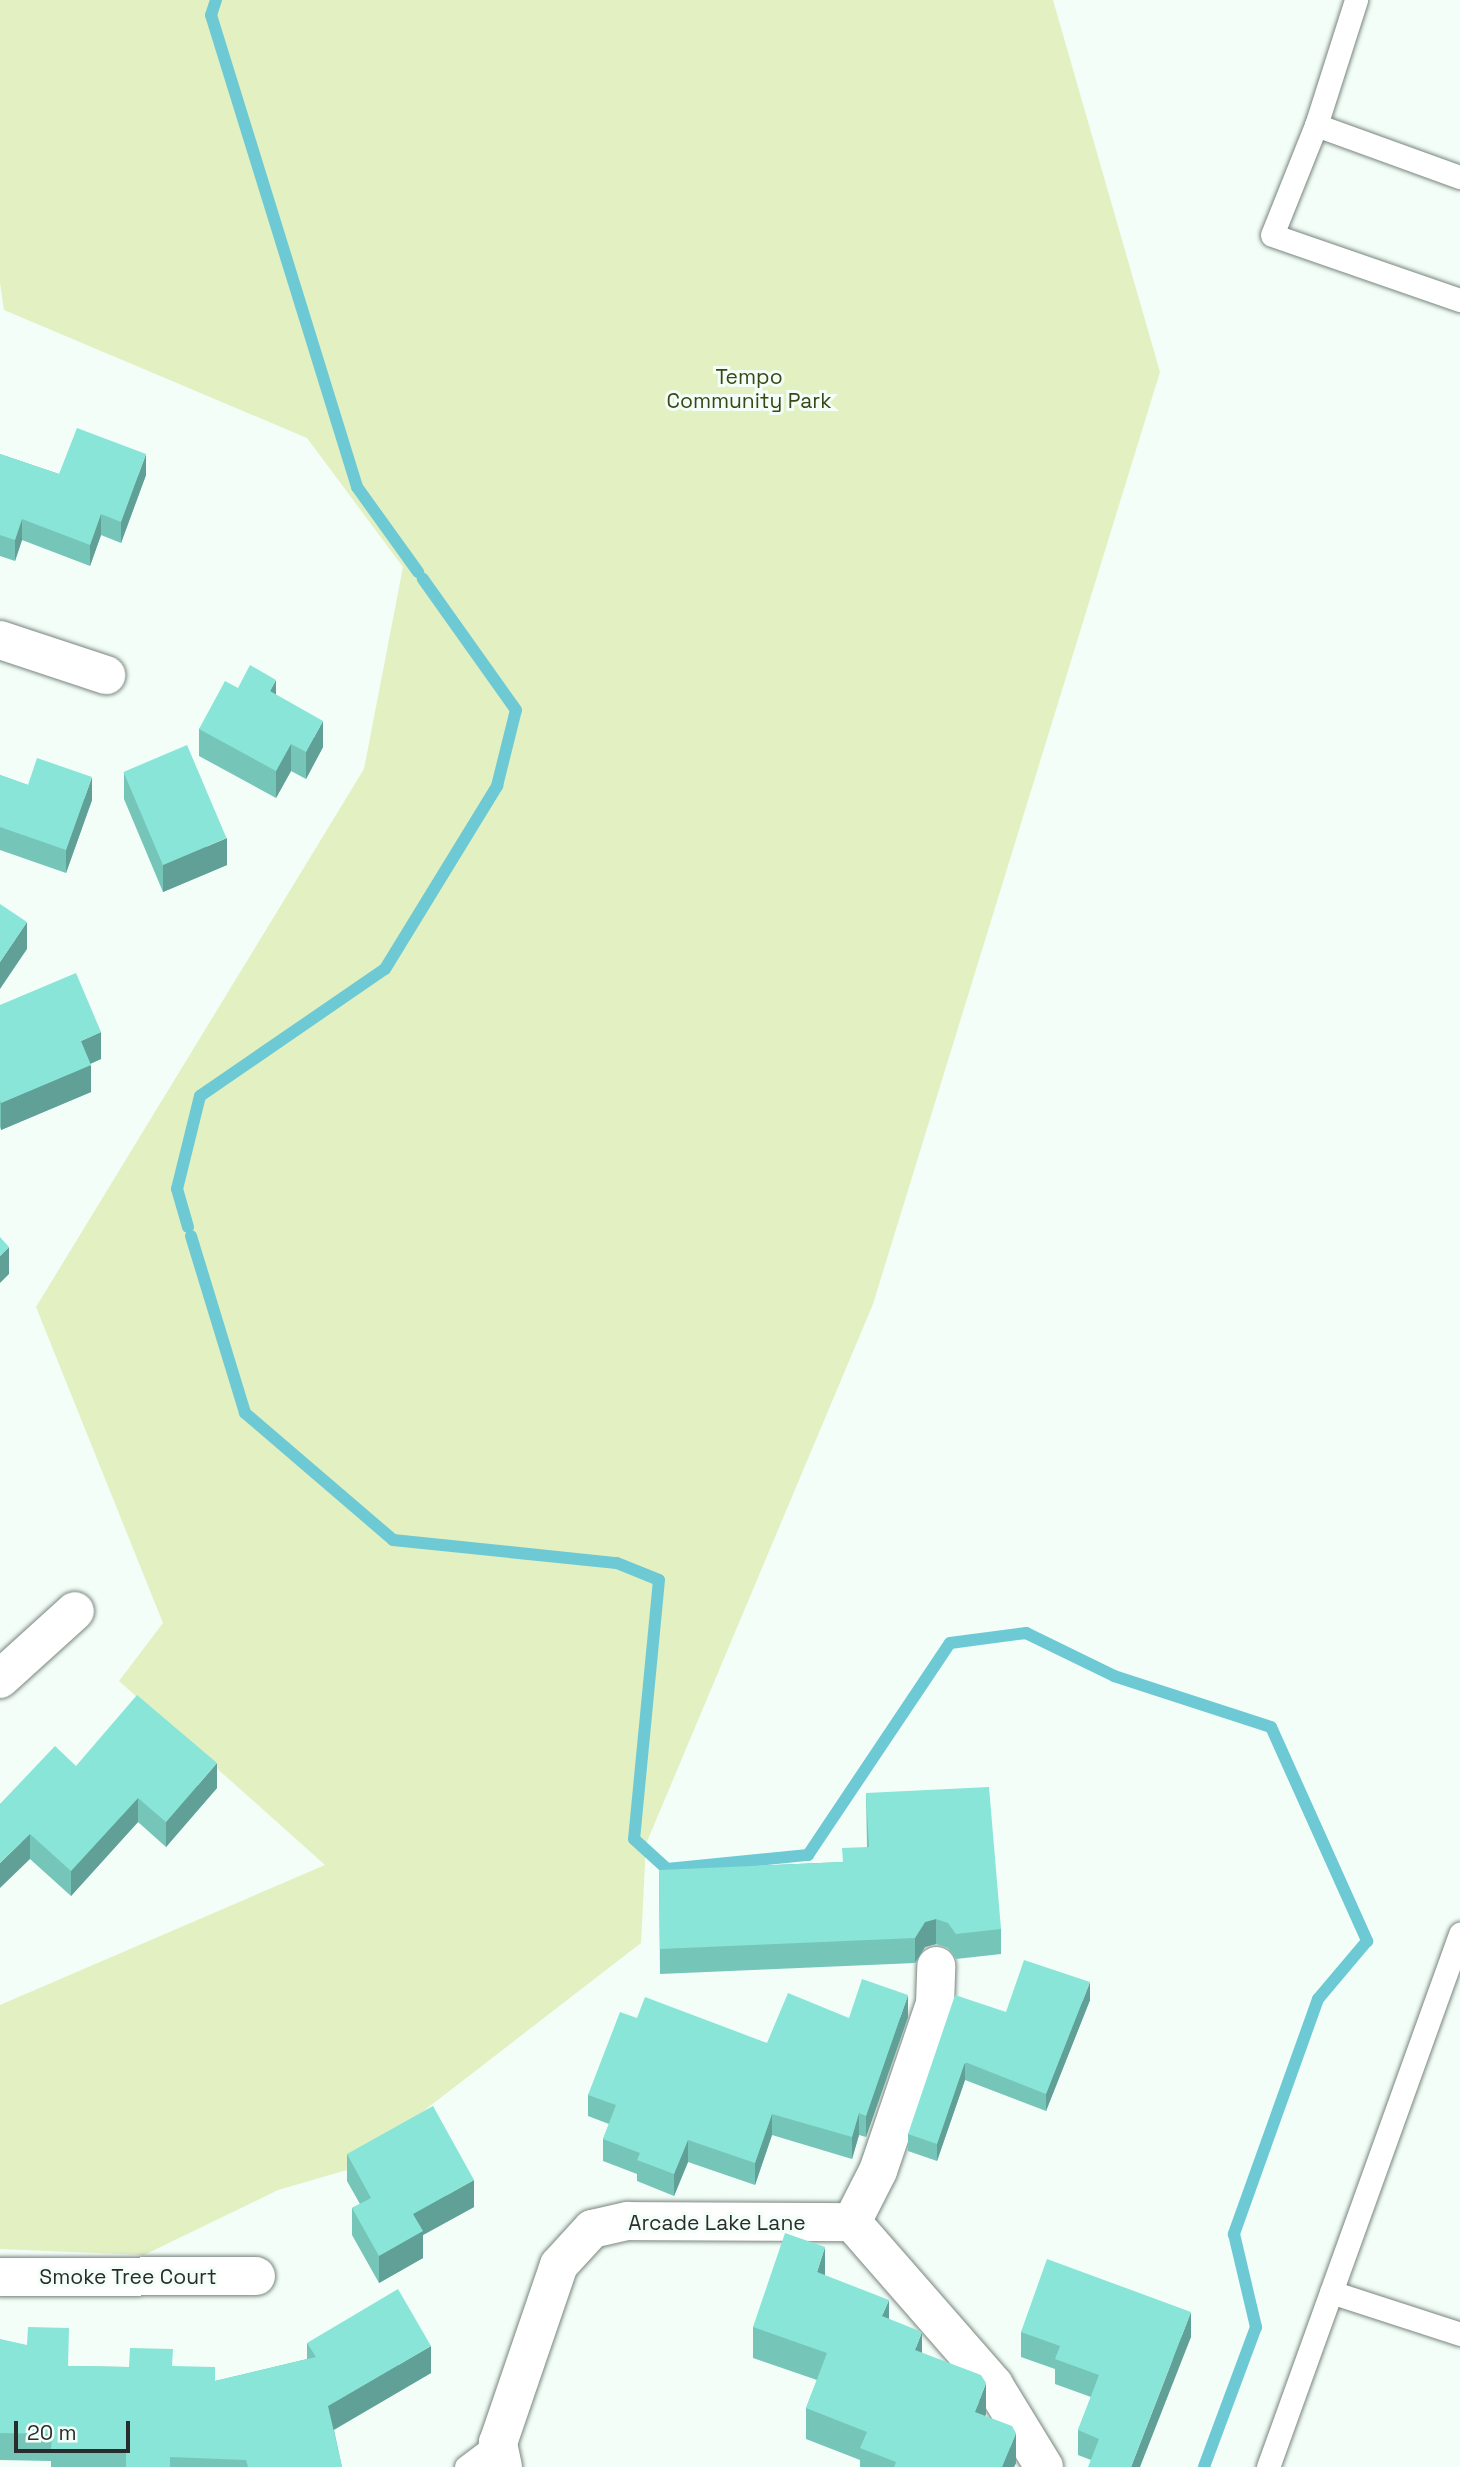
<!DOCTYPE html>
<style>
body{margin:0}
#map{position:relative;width:1460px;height:2467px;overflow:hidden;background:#f3fef8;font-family:"Space Grotesk",sans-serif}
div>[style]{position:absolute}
.green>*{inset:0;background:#e3f0c2}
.stream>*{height:12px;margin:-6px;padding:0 6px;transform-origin:6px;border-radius:6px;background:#6dcad5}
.roads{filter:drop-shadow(0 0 2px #78857e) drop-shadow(0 0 2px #78857e)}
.lane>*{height:23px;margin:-11.5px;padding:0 11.5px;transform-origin:11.5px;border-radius:11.5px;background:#fff}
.street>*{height:38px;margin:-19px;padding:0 19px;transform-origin:19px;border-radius:19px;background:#fff}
.wall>*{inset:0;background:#76c5b9}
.shaded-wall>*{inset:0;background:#60a096}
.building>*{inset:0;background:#89e5d7;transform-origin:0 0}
span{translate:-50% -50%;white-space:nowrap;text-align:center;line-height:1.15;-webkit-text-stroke:6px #f3fef8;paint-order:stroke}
.park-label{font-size:21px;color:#3b4615}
.street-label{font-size:21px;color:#282d2b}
.scale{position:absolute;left:14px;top:2421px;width:116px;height:32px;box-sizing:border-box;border:4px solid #282d2b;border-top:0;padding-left:9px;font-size:21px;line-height:24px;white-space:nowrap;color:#282d2b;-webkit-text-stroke:5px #f3fef8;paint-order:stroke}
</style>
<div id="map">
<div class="green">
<i style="clip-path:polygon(0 0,1053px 0,1160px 372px,873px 1304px,646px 1844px,641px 1943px,347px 2170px,278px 2190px,144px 2255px,0 2249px,0 2005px,325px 1865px,119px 1681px,163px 1623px,36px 1307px,364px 769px,403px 567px,307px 438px,4px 310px,0 283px)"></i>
</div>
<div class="stream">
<i style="left:216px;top:0;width:16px;rotate:108deg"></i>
<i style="left:211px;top:15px;width:494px;rotate:72.8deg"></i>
<i style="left:357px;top:487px;width:105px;rotate:54.3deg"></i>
<i style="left:188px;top:1227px;width:40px;rotate:-106deg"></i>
<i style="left:177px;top:1189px;width:96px;rotate:-76.1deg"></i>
<i style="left:200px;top:1096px;width:224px;rotate:-34.5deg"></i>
<i style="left:385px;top:969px;width:215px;rotate:-58.5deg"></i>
<i style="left:497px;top:786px;width:78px;rotate:-76deg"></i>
<i style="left:516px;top:710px;width:161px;rotate:-125.4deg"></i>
<i style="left:191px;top:1236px;width:185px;rotate:73deg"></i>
<i style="left:245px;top:1413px;width:195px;rotate:40.6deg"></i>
<i style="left:393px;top:1540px;width:225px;rotate:5.9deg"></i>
<i style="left:617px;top:1563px;width:45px;rotate:22deg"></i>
<i style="left:659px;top:1580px;width:260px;rotate:95.5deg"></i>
<i style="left:634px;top:1839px;width:45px;rotate:42.3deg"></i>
<i style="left:667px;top:1869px;width:142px;rotate:-5.7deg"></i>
<i style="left:808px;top:1855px;width:255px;rotate:-56.2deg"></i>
<i style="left:950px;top:1643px;width:77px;rotate:-7.5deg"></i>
<i style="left:1026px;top:1633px;width:98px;rotate:26deg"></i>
<i style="left:1114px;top:1676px;width:165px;rotate:18deg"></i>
<i style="left:1271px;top:1727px;width:235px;rotate:65.8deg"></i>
<i style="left:1367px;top:1941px;width:76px;rotate:130.2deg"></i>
<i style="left:1318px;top:1999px;width:250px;rotate:109.7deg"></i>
<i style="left:1234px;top:2234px;width:96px;rotate:76.7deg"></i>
<i style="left:1256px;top:2327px;width:149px;rotate:110.4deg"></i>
</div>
<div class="roads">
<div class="lane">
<i style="left:1356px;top:0;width:131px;rotate:107.7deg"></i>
<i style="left:1316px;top:125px;width:118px;rotate:111.8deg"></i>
<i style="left:1272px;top:235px;width:199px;rotate:19.1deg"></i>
<i style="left:1316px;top:125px;width:153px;rotate:19.9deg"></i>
<i style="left:1331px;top:2292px;width:136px;rotate:18deg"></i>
<i style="left:466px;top:2467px;width:40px;rotate:-37deg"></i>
<i style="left:1268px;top:2467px;width:567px;rotate:-70.19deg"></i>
</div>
<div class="street">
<i style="left:0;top:640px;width:112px;rotate:18.3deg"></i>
<i style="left:0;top:1679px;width:101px;rotate:-42.2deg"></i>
<i style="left:852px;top:2222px;width:57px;rotate:-63deg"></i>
<i style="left:878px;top:2171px;width:176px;rotate:-71.2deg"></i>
<i style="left:935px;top:2004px;width:38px;rotate:-88deg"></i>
<i style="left:0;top:2277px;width:256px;rotate:-0.2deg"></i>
<i style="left:503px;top:2467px;width:25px;rotate:-102deg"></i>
<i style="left:498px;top:2443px;width:188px;rotate:-71.1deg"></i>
<i style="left:559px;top:2265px;width:49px;rotate:-47.5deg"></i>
<i style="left:592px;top:2229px;width:37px;rotate:-13deg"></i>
<i style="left:628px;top:2221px;width:224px;rotate:0.3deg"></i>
<i style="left:852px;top:2222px;width:216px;rotate:48.9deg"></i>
<i style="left:994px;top:2385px;width:96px;rotate:58.6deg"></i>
</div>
</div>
<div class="wall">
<i style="clip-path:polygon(0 454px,59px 474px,146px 475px,121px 543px,101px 535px,90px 566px,22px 540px,15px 561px,0 556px)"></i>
<i style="clip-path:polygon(238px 688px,276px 695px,323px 747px,306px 779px,291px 771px,276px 798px,199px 756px,199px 729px)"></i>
<i style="clip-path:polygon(124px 772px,227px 865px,163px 892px,124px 799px)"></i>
<i style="clip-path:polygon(0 775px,28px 785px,92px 800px,66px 873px,0 850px)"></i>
<i style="clip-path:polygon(0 1005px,101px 1059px,90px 1064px,91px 1092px,1px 1130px,0 1127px)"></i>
<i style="clip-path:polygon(76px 1766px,217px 1788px,166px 1847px,138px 1822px,71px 1896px,30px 1859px,0 1804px)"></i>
<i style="clip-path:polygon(866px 1793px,1001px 1929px,1001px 1954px,956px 1959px,948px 1948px,936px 1944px,925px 1947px,915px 1963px,660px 1974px,659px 1870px,842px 1862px,867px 1847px)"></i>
<i style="clip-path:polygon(1090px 2000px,1046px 2111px,965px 2080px,937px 2161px,908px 2151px,908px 2134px,1006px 2012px)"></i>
<i style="clip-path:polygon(908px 2017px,866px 2137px,859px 2135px,852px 2159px,772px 2135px,755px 2185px,688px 2162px,674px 2196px,637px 2181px,637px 2174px,603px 2161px,603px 2139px,609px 2124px,588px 2116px,588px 2095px,637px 2018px,767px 2043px,849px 2018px)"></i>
<i style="clip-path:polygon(347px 2154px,474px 2207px,423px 2235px,423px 2258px,379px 2283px,352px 2235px,352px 2208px,360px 2204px,347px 2181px)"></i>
<i style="clip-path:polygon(825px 2276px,889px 2319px,922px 2353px,986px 2414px,985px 2416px,1016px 2463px,1014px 2467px,860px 2467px,860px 2460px,806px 2439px,806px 2408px,817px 2380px,753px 2358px,753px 2327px)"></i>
<i style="clip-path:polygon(1021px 2332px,1191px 2337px,1091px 2460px,1078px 2455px,1078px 2430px,1091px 2397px,1055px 2384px,1055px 2369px,1021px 2357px)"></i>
<i style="clip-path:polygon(0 2339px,69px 2366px,129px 2367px,173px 2366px,215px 2381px,307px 2359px,307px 2343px,431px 2373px,334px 2430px,342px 2467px,51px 2467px,51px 2461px,0 2460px)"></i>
</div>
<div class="shaded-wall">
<i style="clip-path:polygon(146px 454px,146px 475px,121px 543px,121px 522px)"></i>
<i style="clip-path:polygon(101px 514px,101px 535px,90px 566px,90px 545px)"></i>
<i style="clip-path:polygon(22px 519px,22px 540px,15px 561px,15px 540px)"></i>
<i style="clip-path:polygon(276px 680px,276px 707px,270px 691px)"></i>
<i style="clip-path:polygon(323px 721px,323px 747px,306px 779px,306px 752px)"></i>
<i style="clip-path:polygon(291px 744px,291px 771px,276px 798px,276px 771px)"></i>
<i style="clip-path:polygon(92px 777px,92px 800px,66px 873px,66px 850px)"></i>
<i style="clip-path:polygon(227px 838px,227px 865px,163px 892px,163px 865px)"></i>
<i style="clip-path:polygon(27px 922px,27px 949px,0 989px,0 962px)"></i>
<i style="clip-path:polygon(101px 1032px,101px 1059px,81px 1068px,81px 1041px)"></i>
<i style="clip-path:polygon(91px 1065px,91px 1092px,1px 1130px,1px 1103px)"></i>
<i style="clip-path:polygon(9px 1247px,9px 1274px,0 1283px,0 1256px)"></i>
<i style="clip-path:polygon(217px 1763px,217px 1788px,166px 1847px,166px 1822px)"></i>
<i style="clip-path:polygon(138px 1798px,138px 1822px,71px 1896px,71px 1871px)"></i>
<i style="clip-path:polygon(30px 1834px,30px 1859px,0 1888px,0 1863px)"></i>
<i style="clip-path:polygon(936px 1919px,936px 1944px,925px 1947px,915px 1963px,915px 1938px,925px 1922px)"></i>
<i style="clip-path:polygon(1090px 1982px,1090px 2000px,1046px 2111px,1046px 2094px)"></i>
<i style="clip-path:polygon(908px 1995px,908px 2017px,866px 2137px,866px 2116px)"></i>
<i style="clip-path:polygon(965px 2062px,965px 2080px,937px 2161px,937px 2144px)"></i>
<i style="clip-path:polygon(859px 2113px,859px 2135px,852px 2159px,852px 2137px)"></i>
<i style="clip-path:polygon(772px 2114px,772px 2135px,755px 2185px,755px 2163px)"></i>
<i style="clip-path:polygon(688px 2140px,688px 2162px,674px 2196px,674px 2174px)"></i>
<i style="clip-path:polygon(474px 2180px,474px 2207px,423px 2235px,423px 2258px,379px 2283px,379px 2256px,413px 2214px)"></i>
<i style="clip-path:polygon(825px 2247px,825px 2278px,817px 2272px)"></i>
<i style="clip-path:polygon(889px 2300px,889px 2330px,882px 2316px)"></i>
<i style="clip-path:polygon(1191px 2312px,1191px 2337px,1140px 2467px,1131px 2467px)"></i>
<i style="clip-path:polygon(922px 2332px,922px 2362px,915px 2350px)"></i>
<i style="clip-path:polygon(431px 2346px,431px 2373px,328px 2433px,328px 2406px)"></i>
<i style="clip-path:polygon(986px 2383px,986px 2414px,975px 2442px,975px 2412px)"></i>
<i style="clip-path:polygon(1016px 2433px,1016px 2463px,1014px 2467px,1002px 2467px)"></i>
</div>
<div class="building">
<i style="clip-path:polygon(77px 428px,146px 454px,121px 522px,101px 514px,90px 545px,22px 519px,15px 540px,0 535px,0 454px,59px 474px)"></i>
<i style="clip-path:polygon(250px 665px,276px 680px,270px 691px,323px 721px,306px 752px,291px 744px,276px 771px,199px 729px,225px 681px,238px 688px)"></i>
<i style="left:187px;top:745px;width:101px;height:69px;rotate:67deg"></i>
<i style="clip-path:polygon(37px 758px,92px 777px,66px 850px,0 827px,0 775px,28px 785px)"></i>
<i style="clip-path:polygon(0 904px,27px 922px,0 962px)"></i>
<i style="clip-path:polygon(76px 973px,101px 1032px,81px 1041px,91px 1065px,1px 1103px,0 1100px,0 1005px)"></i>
<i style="clip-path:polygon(0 1237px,9px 1247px,0 1256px)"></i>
<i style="clip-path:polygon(137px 1695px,217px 1763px,166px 1822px,138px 1798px,71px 1871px,30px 1834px,0 1863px,0 1804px,55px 1746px,76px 1766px)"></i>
<i style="clip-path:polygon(989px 1787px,1001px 1929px,956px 1934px,948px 1923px,936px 1919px,925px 1922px,915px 1938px,660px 1949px,659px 1870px,843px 1862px,842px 1848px,869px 1847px,866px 1793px)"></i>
<i style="clip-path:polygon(1024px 1960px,1090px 1982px,1046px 2094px,965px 2062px,937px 2144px,908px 2134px,955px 1995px,1006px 2012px)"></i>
<i style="clip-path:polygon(862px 1979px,908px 1995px,866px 2116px,859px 2113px,852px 2137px,772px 2114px,755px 2163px,688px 2140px,674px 2174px,637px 2160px,640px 2153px,603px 2139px,616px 2105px,588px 2095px,620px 2012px,637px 2018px,645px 1997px,767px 2043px,788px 1993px,849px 2018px)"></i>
<i style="clip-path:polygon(433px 2106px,474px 2180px,413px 2214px,423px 2231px,379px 2256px,352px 2208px,371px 2198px,347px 2154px)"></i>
<i style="clip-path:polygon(785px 2233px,825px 2247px,817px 2272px,889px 2300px,882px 2316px,922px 2332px,915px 2350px,981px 2375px,986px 2383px,975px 2412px,1012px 2426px,1016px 2433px,1002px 2467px,894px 2467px,896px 2462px,860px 2448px,867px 2432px,806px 2408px,827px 2353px,753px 2327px)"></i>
<i style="clip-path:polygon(1047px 2259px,1191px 2312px,1131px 2467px,1088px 2467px,1099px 2439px,1078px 2430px,1099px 2375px,1055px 2359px,1060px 2346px,1021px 2332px)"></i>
<i style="clip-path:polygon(398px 2289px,431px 2346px,328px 2406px,342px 2467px,248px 2467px,246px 2460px,170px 2457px,170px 2467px,126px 2467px,126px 2451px,51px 2449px,52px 2434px,0 2433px,0 2339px,27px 2345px,28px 2327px,69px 2328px,68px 2366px,129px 2367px,130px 2348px,173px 2349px,172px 2366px,215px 2367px,215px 2381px,316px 2357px,307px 2343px)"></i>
</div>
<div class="park-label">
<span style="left:749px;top:389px">Tempo<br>Community Park</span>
</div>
<div class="street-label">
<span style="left:717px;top:2223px">Arcade Lake Lane</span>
<span style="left:128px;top:2277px">Smoke Tree Court</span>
</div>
<div class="scale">20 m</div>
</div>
